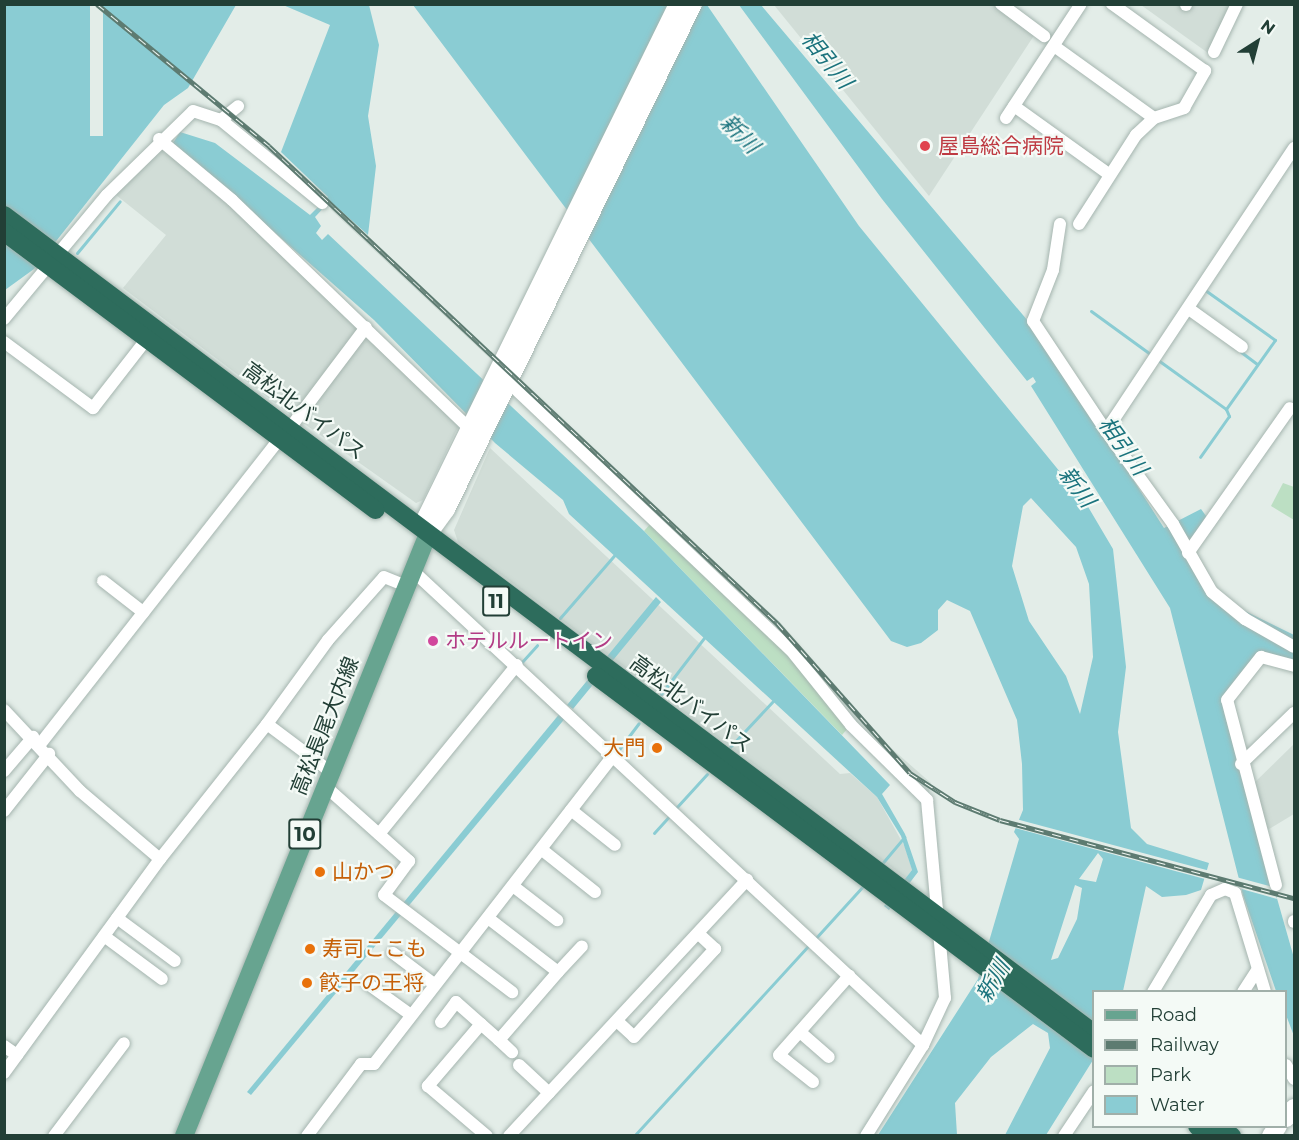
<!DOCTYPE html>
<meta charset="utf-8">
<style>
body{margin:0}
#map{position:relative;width:1299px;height:1140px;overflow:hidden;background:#e3ede8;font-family:Montserrat,"Noto Sans JP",sans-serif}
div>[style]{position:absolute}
.built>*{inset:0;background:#d1ddd7}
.green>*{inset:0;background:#bcdfc3}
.water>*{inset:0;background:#8accd3}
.pier>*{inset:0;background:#e3ede8;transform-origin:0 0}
.stream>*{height:3px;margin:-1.5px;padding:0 1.5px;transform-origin:1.5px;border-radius:1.5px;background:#8accd3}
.roads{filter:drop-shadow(0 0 2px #a5b5af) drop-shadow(0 0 2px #a5b5af)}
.street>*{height:12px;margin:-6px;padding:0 6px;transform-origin:6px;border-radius:6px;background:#fff}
.secondary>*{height:18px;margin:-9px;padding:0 9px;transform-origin:9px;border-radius:9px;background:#fff}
.primary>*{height:18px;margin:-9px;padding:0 9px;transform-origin:9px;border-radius:9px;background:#67a490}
.highway>*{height:18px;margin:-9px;padding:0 9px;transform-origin:9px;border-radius:9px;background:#2d6c5c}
.rail>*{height:5px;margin-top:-2.5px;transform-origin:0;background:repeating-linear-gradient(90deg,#f4faf6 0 9px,#5d7b71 0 18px);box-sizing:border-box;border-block:2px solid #5d7b71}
.dots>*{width:16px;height:16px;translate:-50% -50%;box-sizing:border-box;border:3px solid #f4faf6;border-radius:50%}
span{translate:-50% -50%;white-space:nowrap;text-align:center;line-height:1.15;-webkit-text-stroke:4.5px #f4faf6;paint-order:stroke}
.shield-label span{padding:2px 4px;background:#f4faf6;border:2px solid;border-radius:4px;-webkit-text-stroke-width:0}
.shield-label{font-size:20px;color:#223f36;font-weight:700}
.health-label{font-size:21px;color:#be3a42}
.left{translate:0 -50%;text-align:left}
.street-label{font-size:21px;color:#223f36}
.hotel-label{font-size:21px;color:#b23c85}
.food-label{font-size:21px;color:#c56008}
.right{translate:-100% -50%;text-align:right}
.water-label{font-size:22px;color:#1a737d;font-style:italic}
.frame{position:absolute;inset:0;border:6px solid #223f36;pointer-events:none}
.legend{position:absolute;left:1092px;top:990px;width:195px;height:138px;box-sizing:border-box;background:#f4faf6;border:2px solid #a0afa9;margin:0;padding:8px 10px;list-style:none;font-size:18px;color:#223f36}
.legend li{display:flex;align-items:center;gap:12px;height:30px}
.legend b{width:30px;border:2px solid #a0afa9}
.north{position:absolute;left:1227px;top:12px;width:60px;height:60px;-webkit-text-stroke:4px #f4faf6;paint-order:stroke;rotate:36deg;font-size:16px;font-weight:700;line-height:24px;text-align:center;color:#223f36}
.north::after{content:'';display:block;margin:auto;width:21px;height:27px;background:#223f36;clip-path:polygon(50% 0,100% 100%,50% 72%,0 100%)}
</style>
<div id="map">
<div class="built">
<i style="clip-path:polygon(774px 5px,995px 5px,1035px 34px,929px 196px)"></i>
<i style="clip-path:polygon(1141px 5px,1232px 5px,1208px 53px)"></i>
<i style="clip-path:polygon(158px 147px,230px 202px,363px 328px,295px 418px,123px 288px,166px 235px,116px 195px)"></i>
<i style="clip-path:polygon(334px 204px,511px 376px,779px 621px,883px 741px,931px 783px,929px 793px,856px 723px,775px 625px,330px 209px)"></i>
<i style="clip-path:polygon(366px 331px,460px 423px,423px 500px,416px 503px,299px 420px)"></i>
<i style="clip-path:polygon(490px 448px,840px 774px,850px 773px,877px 797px,905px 847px,912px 870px,906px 878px,458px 542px,454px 530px)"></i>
<i style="clip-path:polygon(1294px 744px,1294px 814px,1264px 832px,1252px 785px)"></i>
</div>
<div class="green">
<i style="clip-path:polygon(1283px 483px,1294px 487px,1294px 520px,1271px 506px)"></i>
<i style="clip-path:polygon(652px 522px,788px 652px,848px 728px,842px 735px,644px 531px)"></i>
</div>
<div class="water">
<i style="clip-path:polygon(5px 5px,236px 5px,188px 88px,164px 105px,34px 269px,5px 290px)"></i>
<i style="clip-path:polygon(283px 5px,369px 5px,379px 45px,368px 116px,376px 166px,368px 235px,330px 201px,315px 217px,321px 226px,316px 233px,322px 240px,328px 234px,644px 531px,890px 785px,882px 794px,905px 834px,918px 872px,889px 910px,884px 906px,912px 870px,901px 836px,877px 797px,569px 514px,563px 500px,495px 443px,374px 320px,173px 143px,180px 132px,215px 143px,310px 215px,328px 197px,281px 152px,330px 25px)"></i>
<i style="clip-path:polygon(evenodd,413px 5px,707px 5px,859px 226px,1087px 505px,1113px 549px,1126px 667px,1118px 732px,1131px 828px,1147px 844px,1209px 863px,1201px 890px,1186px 895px,1162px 897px,1146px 886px,1123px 991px,1094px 992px,1093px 1060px,1046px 1135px,1005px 1135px,1050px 1048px,1048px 1033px,1033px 1024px,991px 1057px,955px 1103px,957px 1135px,878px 1135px,978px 979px,1019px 839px,1014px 832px,1023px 810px,1022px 764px,1017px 720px,970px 611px,947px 600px,938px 610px,938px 630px,921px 643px,907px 647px,891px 641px,413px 5px,1031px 498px,1076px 547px,1089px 584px,1093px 657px,1080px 714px,1066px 676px,1029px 621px,1012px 566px,1023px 506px,1031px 498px,413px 5px,1098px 853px,1103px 859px,1096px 882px,1079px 879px,1098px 853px,413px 5px,1075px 885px,1082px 888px,1077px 919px,1058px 958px,1051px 960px,1075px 885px)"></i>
<i style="clip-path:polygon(739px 5px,761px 5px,1044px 340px,1164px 528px,1201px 509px,1209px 520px,1193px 544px,1195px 572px,1243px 610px,1294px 635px,1294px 662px,1260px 655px,1224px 712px,1294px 958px,1294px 1036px,1286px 1015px,1286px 992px,1276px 991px,1243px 895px,1170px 608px,1031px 386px,1036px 382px,1033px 377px,1027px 381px,882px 199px)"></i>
<i style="clip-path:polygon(656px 597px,661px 602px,614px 659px,573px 709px,567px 705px)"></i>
<i style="clip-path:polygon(561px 712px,567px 716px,251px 1095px,247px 1092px)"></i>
</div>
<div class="pier">
<i style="left:90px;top:5px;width:13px;height:131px"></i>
<i style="left:1016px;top:819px;width:201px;height:9px;rotate:15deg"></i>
<i style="clip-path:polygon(1236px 877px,1273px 887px,1277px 899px,1238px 888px)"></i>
</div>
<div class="stream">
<i style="left:77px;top:253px;width:67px;rotate:-50.4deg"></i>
<i style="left:1205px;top:290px;width:86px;rotate:35.5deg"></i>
<i style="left:1275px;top:340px;width:85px;rotate:125.4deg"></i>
<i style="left:1091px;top:311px;width:77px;rotate:36deg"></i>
<i style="left:1241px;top:352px;width:20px;rotate:37deg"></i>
<i style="left:1158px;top:360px;width:84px;rotate:35.8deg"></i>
<i style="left:1226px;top:409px;width:8px;rotate:67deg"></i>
<i style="left:1229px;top:416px;width:50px;rotate:125.3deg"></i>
<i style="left:560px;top:618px;width:89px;rotate:-49.1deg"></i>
<i style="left:521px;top:663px;width:24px;rotate:-48deg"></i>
<i style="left:661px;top:694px;width:76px;rotate:-52.5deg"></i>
<i style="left:730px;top:747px;width:64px;rotate:-46.9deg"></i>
<i style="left:617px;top:752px;width:36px;rotate:-53deg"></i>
<i style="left:676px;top:808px;width:46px;rotate:-47.6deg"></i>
<i style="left:654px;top:833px;width:24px;rotate:-48deg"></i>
<i style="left:880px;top:866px;width:38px;rotate:-50deg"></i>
<i style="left:814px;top:940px;width:74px;rotate:-47.7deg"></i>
<i style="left:634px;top:1136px;width:259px;rotate:-47.5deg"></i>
</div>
<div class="roads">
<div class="street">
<i style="left:1001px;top:4px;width:54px;rotate:36.7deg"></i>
<i style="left:1186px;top:4px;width:1px;rotate:90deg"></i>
<i style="left:1054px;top:46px;width:123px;rotate:35.8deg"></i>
<i style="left:1214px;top:52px;width:53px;rotate:-64.4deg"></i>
<i style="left:1014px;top:106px;width:118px;rotate:35.7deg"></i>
<i style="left:1006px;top:118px;width:136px;rotate:-56.7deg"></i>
<i style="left:221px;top:120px;width:22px;rotate:-39deg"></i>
<i style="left:159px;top:139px;width:95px;rotate:39.9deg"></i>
<i style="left:232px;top:200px;width:336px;rotate:43.9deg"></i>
<i style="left:1294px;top:148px;width:340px;rotate:123.6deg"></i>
<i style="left:1106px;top:431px;width:115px;rotate:54.2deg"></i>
<i style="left:1173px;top:524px;width:78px;rotate:60.2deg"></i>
<i style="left:1212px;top:592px;width:43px;rotate:39.3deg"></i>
<i style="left:1245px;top:619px;width:56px;rotate:29.7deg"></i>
<i style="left:1060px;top:224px;width:47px;rotate:98.7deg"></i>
<i style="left:1053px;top:270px;width:55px;rotate:111.4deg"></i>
<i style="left:1033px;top:321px;width:132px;rotate:56.4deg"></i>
<i style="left:1079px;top:224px;width:106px;rotate:-57.4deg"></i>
<i style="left:1136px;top:135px;width:25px;rotate:-43deg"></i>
<i style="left:1154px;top:118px;width:32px;rotate:-18deg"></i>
<i style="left:1184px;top:108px;width:43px;rotate:-60.4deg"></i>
<i style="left:1205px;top:71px;width:115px;rotate:-144.2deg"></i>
<i style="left:1189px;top:309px;width:65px;rotate:35.6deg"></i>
<i style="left:4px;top:319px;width:161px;rotate:-50.3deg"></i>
<i style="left:107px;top:195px;width:120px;rotate:-44.3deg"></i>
<i style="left:193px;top:111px;width:29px;rotate:18deg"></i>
<i style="left:221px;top:120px;width:131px;rotate:39.4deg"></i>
<i style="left:4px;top:342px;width:111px;rotate:36.6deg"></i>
<i style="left:93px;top:408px;width:86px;rotate:-52.1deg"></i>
<i style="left:504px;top:378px;width:394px;rotate:43.5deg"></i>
<i style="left:790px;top:649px;width:97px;rotate:51.2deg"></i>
<i style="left:851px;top:725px;width:107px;rotate:44.6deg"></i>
<i style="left:927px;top:800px;width:199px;rotate:84.8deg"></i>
<i style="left:945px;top:998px;width:52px;rotate:115.1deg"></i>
<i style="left:290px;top:428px;width:126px;rotate:-53deg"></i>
<i style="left:1188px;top:553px;width:177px;rotate:-54.9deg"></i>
<i style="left:412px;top:570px;width:698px;rotate:42.91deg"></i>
<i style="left:923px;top:1045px;width:107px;rotate:122.1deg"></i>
<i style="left:103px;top:581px;width:51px;rotate:37.8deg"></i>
<i style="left:4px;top:710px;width:111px;rotate:46.8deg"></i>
<i style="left:80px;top:791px;width:105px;rotate:40.4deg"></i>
<i style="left:160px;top:859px;width:265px;rotate:126.1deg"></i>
<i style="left:267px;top:724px;width:104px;rotate:-54deg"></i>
<i style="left:328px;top:640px;width:84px;rotate:-48.4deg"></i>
<i style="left:384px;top:577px;width:24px;rotate:22deg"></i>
<i style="left:41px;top:743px;width:387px;rotate:-51.9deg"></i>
<i style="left:1241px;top:764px;width:74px;rotate:-43.9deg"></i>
<i style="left:4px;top:771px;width:45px;rotate:-49.5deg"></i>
<i style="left:325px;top:786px;width:113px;rotate:41.8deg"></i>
<i style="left:409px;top:861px;width:42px;rotate:126.3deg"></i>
<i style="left:384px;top:895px;width:161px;rotate:37.2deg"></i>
<i style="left:571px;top:810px;width:56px;rotate:38.5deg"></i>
<i style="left:4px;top:811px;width:73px;rotate:-51.7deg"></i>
<i style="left:379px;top:834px;width:218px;rotate:-50.8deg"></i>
<i style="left:541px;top:849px;width:69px;rotate:38.5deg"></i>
<i style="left:160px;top:859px;width:172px;rotate:-51.6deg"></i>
<i style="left:267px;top:724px;width:80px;rotate:36.9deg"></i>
<i style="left:1276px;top:885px;width:191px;rotate:-104.8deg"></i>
<i style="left:1227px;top:700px;width:55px;rotate:-51.7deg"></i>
<i style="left:1261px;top:657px;width:34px;rotate:15deg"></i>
<i style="left:513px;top:886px;width:56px;rotate:37.7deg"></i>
<i style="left:117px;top:918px;width:72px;rotate:36.6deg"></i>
<i style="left:488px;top:918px;width:88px;rotate:37.6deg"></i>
<i style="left:558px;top:972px;width:35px;rotate:-47deg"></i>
<i style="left:1294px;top:921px;width:1px;rotate:90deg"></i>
<i style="left:104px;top:936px;width:72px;rotate:36.6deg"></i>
<i style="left:393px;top:953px;width:51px;rotate:37.1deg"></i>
<i style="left:368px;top:984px;width:53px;rotate:35.8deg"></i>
<i style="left:1153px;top:992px;width:113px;rotate:-59.1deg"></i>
<i style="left:1211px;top:895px;width:15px;rotate:-23deg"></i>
<i style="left:1225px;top:889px;width:11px;rotate:22deg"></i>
<i style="left:1235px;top:893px;width:103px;rotate:73.1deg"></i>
<i style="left:1243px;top:992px;width:27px;rotate:-57deg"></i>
<i style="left:617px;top:1021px;width:23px;rotate:43deg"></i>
<i style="left:634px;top:1037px;width:120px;rotate:-47.4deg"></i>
<i style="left:715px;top:949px;width:23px;rotate:-137deg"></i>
<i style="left:441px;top:1022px;width:25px;rotate:-53deg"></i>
<i style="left:456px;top:1002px;width:57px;rotate:41.5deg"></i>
<i style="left:499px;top:1040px;width:90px;rotate:-49.1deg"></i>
<i style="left:481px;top:1024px;width:82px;rotate:130.5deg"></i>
<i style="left:428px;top:1086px;width:77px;rotate:40.3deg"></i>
<i style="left:800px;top:1032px;width:38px;rotate:41deg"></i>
<i style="left:499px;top:1040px;width:18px;rotate:43deg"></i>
<i style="left:4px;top:1046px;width:16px;rotate:35deg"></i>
<i style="left:519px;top:1065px;width:41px;rotate:43deg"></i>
<i style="left:1286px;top:1065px;width:16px;rotate:60deg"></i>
<i style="left:813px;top:1082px;width:43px;rotate:-141.5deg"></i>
<i style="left:779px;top:1055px;width:106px;rotate:-48.5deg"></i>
<i style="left:54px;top:1136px;width:116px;rotate:-53deg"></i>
<i style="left:307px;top:1136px;width:90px;rotate:-53.1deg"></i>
<i style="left:361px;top:1064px;width:13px"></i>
<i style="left:374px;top:1064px;width:391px;rotate:-52.2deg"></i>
<i style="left:509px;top:1136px;width:350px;rotate:-47.1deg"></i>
<i style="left:1064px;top:1136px;width:54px;rotate:-56.3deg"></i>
</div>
<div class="secondary">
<i style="left:428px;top:534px;width:31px;rotate:-54deg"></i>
<i style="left:446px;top:509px;width:562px;rotate:-63.94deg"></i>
<i style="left:428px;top:534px;width:18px;rotate:-93deg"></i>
<i style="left:427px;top:516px;width:570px;rotate:-63.88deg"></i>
<i style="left:1286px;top:1118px;width:13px;rotate:-51deg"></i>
<i style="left:1271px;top:1136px;width:12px;rotate:-55deg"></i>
</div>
<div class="primary">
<i style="left:184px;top:1136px;width:650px;rotate:-67.94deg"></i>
</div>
<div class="highway">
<i style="left:4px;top:215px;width:1363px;rotate:36.89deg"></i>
<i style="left:4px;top:232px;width:464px;rotate:36.8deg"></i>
<i style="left:596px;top:676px;width:622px;rotate:36.83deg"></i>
<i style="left:1197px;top:1126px;width:16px;rotate:40deg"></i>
<i style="left:1220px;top:1126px;width:16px;rotate:40deg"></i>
</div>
</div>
<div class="rail">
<i style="left:97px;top:4px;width:223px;rotate:39.5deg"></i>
<i style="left:269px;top:146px;width:697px;rotate:43.2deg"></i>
<i style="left:777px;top:623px;width:200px;rotate:48.4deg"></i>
<i style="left:910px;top:773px;width:54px;rotate:32.8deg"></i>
<i style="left:955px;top:802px;width:48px;rotate:21.8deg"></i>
<i style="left:1000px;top:820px;width:304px;rotate:14.9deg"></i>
</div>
<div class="dots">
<i style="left:925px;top:146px;background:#e0444e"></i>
<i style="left:433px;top:641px;background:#d1479c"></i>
<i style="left:657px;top:748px;background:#e8710a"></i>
<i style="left:320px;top:872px;background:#e8710a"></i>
<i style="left:310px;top:949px;background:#e8710a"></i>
<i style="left:307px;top:983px;background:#e8710a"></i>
</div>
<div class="shield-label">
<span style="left:496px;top:601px">11</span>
<span style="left:305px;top:834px">10</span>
</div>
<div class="health-label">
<span class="left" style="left:938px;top:146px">屋島総合病院</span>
</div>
<div class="street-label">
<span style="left:304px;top:411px;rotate:37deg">高松北バイパス</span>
<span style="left:691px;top:704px;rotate:37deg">高松北バイパス</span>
<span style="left:325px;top:726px;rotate:-68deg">高松長尾大内線</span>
</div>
<div class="hotel-label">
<span class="left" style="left:445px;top:641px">ホテルルートイン</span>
</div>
<div class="food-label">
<span class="right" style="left:645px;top:748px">大門</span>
<span class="left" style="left:332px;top:872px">山かつ</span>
<span class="left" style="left:322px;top:949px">寿司ここも</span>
<span class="left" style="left:319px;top:983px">餃子の王将</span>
</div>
<div class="water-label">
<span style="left:827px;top:60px;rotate:51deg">相引川</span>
<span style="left:740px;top:134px;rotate:45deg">新川</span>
<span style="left:1123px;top:446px;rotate:54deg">相引川</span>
<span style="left:1077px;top:487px;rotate:53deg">新川</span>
<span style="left:993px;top:981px;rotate:-60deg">新川</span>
</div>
<div class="frame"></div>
<ul class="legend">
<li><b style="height:8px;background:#67a490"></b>Road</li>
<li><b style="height:8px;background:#5d7b71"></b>Railway</li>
<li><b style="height:16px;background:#bcdfc3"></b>Park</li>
<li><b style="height:16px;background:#8accd3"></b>Water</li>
</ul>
<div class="north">N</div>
</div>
